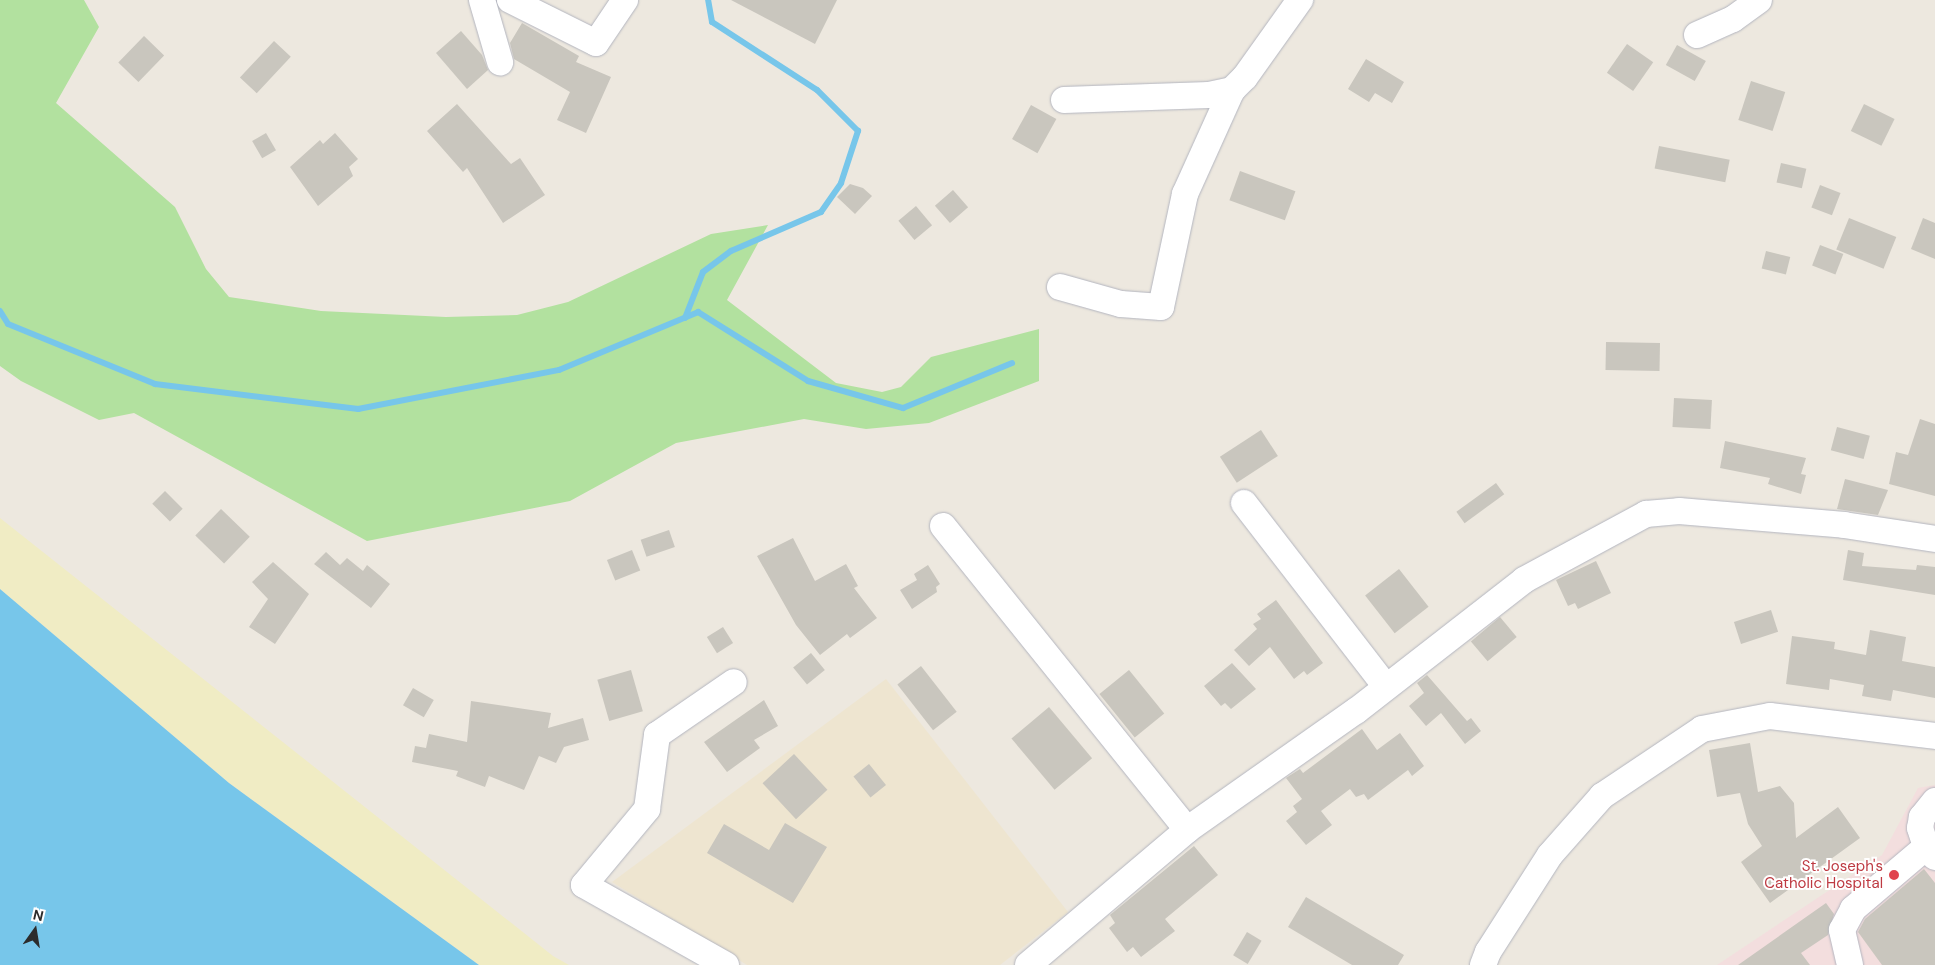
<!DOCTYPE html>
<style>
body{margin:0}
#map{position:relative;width:1935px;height:965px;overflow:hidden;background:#ede8df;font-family:"DM Sans",sans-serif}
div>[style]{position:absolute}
.education>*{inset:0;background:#eee5d0}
.medical>*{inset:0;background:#f3dede}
.green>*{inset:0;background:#b2e19f}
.sand>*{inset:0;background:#f0ecc4}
.water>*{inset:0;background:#77c6ea}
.stream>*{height:6px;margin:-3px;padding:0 3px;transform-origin:3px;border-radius:3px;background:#77c6ea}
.building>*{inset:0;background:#c9c6be;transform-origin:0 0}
.roads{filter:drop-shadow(0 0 1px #b3b5bf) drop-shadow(0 0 1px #b3b5bf)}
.minor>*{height:26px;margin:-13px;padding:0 13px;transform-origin:13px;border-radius:13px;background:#fff}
.dots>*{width:14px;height:14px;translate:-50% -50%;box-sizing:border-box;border:2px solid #fff;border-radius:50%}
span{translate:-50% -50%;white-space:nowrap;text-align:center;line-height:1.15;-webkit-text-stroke:4px #fff;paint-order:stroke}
.health-label{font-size:15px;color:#be3a42}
.right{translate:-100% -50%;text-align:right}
.north{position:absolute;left:10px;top:905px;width:50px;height:50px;-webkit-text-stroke:4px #fff;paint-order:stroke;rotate:13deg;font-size:14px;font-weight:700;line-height:20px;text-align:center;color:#2c2c2c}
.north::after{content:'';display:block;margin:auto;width:18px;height:22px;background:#2c2c2c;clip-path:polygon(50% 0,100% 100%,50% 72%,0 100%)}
</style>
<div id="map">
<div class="education">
<i style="clip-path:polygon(886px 679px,1068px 912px,1000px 965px,747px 965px,612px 882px)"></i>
</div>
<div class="medical">
<i style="clip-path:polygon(1935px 785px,1935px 965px,1717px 965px,1882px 855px,1918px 788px)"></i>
</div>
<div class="green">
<i style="clip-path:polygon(0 0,84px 0,99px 27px,56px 103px,175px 207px,206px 269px,229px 297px,321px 311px,446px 317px,517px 315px,568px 302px,711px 234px,768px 225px,727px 300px,836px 383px,882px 392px,901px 387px,931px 357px,1039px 329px,1039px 381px,929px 423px,866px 429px,804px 419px,676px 443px,570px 501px,367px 541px,134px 413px,99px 420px,21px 381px,0 366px)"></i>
</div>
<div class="sand">
<i style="clip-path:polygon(0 518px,553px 956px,569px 965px,479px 965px,229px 783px,0 589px)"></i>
</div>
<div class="water">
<i style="clip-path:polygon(0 589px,229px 783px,479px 965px,0 965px)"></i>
</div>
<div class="stream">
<i style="left:0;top:311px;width:15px;rotate:58deg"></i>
<i style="left:8px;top:324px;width:159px;rotate:22.2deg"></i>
<i style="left:155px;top:384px;width:205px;rotate:7deg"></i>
<i style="left:358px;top:409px;width:205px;rotate:-11deg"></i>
<i style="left:559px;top:370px;width:151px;rotate:-22.6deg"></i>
<i style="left:698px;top:312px;width:130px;rotate:32.1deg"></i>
<i style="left:808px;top:381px;width:99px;rotate:15.9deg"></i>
<i style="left:903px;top:408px;width:118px;rotate:-22.4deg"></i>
<i style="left:685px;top:318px;width:49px;rotate:-68.6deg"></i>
<i style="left:703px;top:272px;width:35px;rotate:-37deg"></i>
<i style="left:731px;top:251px;width:98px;rotate:-23.4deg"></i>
<i style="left:821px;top:212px;width:35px;rotate:-55deg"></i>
<i style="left:841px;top:183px;width:55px;rotate:-71.9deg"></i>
<i style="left:858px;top:131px;width:58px;rotate:-135deg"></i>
<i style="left:817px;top:90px;width:125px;rotate:-147.1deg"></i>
<i style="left:712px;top:22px;width:22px;rotate:-100deg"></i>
</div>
<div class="building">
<i style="clip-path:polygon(731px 0,837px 0,815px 44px)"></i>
<i style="clip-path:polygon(522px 23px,579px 56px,576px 62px,611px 77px,586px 133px,557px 120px,570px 92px,514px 59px,510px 43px)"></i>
<i style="clip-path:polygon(461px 31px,482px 55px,488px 70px,467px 89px,436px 53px)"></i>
<i style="left:144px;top:36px;width:28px;height:37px;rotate:44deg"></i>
<i style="left:274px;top:41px;width:23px;height:50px;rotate:43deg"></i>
<i style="left:1627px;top:44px;width:32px;height:35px;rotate:35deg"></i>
<i style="left:1677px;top:45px;width:33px;height:23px;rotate:29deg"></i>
<i style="clip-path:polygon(1366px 59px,1404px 82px,1392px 103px,1375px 93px,1369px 102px,1348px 89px)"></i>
<i style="left:1751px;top:81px;width:36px;height:41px;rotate:18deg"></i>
<i style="clip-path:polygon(457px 104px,511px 164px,520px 158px,545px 195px,503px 223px,467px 168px,463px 172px,427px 131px)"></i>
<i style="left:1864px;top:104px;width:34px;height:30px;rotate:26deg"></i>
<i style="left:1031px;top:105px;width:29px;height:39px;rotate:29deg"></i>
<i style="left:266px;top:133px;width:20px;height:16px;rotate:60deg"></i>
<i style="clip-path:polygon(335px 133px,358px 159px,349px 167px,353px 176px,318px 206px,290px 167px,320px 140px,323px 144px)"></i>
<i style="left:1659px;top:146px;width:72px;height:23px;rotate:11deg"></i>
<i style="left:1781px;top:163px;width:26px;height:20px;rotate:13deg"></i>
<i style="left:1240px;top:171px;width:59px;height:31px;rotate:20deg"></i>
<i style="clip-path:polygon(850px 184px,863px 188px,872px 196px,855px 214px,837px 197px)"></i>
<i style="left:1820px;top:185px;width:22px;height:24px;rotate:21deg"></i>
<i style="left:953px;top:190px;width:23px;height:24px;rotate:49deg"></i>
<i style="left:916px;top:206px;width:25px;height:23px;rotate:50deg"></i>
<i style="left:1849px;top:218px;width:51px;height:34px;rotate:22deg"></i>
<i style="clip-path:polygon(1923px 218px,1935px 223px,1935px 259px,1911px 249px)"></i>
<i style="left:1820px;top:245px;width:25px;height:22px;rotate:21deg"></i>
<i style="left:1766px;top:251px;width:25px;height:18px;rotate:14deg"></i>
<i style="left:1606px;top:342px;width:54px;height:28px;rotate:1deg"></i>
<i style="left:1674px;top:398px;width:38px;height:29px;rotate:3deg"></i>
<i style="clip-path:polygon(1920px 419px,1935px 424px,1935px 496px,1889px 484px,1896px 452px,1908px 455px)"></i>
<i style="left:1837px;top:427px;width:34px;height:24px;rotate:15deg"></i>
<i style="left:1261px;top:430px;width:31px;height:49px;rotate:57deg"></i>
<i style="clip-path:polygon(1725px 441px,1806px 458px,1801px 474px,1806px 475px,1801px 494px,1768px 484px,1770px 478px,1720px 468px)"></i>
<i style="clip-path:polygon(1845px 479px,1888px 490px,1878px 515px,1837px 509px)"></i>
<i style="left:1496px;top:483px;width:14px;height:49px;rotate:54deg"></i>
<i style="left:165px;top:491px;width:25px;height:18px;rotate:45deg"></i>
<i style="left:221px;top:509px;width:40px;height:37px;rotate:44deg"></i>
<i style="left:669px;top:530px;width:18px;height:30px;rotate:71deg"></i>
<i style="clip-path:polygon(793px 538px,815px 581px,846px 564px,858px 586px,854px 588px,877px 618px,850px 638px,847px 634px,820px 655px,796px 625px,757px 556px)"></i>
<i style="left:632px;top:550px;width:22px;height:27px;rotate:68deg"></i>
<i style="clip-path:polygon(1848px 550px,1864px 553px,1862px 566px,1916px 570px,1917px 565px,1935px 567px,1935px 595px,1843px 580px)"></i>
<i style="clip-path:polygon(326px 552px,340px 565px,347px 558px,363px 571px,367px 565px,390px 584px,371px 608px,314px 564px)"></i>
<i style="clip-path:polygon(1596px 561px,1611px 593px,1578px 609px,1575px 603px,1568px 606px,1556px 580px)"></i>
<i style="clip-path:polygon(273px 562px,309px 594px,275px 644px,249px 627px,268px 599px,252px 582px)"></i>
<i style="clip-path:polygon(928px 565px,940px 584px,936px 587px,937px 592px,912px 609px,900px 590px,917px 580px,914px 574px)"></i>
<i style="left:1399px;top:569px;width:48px;height:43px;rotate:52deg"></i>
<i style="clip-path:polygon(1276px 600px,1323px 663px,1307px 675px,1304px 671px,1294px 679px,1270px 647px,1249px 666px,1234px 650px,1257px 629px,1253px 624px,1261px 619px,1257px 614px)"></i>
<i style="left:1771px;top:610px;width:23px;height:39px;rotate:72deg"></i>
<i style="left:1500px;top:617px;width:26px;height:38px;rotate:50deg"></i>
<i style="left:723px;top:627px;width:19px;height:19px;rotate:58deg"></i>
<i style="clip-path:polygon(1870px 630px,1906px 637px,1902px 661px,1935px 667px,1935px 698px,1893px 690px,1891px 701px,1862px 696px,1864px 685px,1830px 679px,1829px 690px,1786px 684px,1792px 636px,1835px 642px,1834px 649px,1866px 655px)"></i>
<i style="left:811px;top:653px;width:22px;height:23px;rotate:51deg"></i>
<i style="clip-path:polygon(1232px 663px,1256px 689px,1231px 709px,1225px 703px,1221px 706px,1204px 686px)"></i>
<i style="left:921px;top:666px;width:58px;height:30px;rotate:52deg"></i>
<i style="left:631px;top:670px;width:43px;height:35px;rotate:74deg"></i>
<i style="left:1129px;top:670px;width:56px;height:38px;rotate:51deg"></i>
<i style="clip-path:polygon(1427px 675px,1467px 721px,1471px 718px,1481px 731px,1465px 744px,1441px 713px,1426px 726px,1409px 706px,1424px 693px,1417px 683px)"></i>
<i style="left:413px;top:688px;width:24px;height:20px;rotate:30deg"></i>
<i style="clip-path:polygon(764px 700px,778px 726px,754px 740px,760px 748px,727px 772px,704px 742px)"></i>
<i style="clip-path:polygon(471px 701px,551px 713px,548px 728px,583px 718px,589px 740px,564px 747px,556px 763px,539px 756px,524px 790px,489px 776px,485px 787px,456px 776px,458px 771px,412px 762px,415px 746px,426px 748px,429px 734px,467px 742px)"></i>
<i style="left:1049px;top:707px;width:67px;height:49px;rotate:50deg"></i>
<i style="clip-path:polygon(1362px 729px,1377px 750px,1400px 733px,1424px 766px,1412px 776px,1408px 770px,1368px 800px,1364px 794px,1356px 797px,1350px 789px,1321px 811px,1332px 825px,1306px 845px,1286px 821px,1297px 812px,1293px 806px,1302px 799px,1286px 778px,1300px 769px,1303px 773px)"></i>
<i style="clip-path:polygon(1750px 743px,1758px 792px,1780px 786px,1794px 803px,1796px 838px,1838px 807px,1860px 838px,1770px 903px,1741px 862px,1762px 846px,1748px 824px,1740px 793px,1717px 797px,1709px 750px)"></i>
<i style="left:794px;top:754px;width:49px;height:43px;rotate:47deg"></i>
<i style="left:869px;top:764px;width:27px;height:20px;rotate:51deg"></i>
<i style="clip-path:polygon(785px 823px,827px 847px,793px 903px,707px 853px,724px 824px,769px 850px)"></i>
<i style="clip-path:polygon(1194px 846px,1218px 875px,1165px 919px,1175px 931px,1141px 957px,1133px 947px,1127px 952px,1109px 928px,1115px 923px,1110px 915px)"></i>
<i style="clip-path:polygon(1924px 869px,1935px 883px,1935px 965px,1882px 965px,1858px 932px,1865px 919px)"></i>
<i style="clip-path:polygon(1306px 897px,1404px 955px,1398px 965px,1352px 965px,1288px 927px)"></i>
<i style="clip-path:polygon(1826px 903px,1834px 914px,1828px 935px,1801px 953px,1810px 965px,1738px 965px)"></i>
<i style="left:1247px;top:932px;width:17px;height:27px;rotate:31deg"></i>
</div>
<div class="roads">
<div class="minor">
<i style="left:482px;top:0;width:65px;rotate:73.8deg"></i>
<i style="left:510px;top:0;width:96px;rotate:26.6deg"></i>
<i style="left:596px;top:43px;width:52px;rotate:-56deg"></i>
<i style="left:1697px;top:35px;width:39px;rotate:-24deg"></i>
<i style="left:1733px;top:19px;width:32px;rotate:-36deg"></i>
<i style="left:1064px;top:100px;width:145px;rotate:-2deg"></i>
<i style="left:1209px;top:95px;width:24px;rotate:-12deg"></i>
<i style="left:1232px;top:90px;width:18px;rotate:-45deg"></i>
<i style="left:1245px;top:77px;width:95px;rotate:-54.5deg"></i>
<i style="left:1060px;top:287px;width:63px;rotate:15.6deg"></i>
<i style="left:1121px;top:304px;width:40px;rotate:4.3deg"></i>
<i style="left:1161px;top:307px;width:116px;rotate:-78deg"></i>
<i style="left:1185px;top:194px;width:114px;rotate:-65.7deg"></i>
<i style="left:1244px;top:503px;width:232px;rotate:52.3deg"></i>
<i style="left:943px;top:526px;width:390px;rotate:51.2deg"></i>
<i style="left:1935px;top:801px;width:21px;rotate:129deg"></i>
<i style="left:1922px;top:817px;width:11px;rotate:100deg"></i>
<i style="left:1920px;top:828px;width:23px;rotate:72deg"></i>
<i style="left:1927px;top:850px;width:11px;rotate:41deg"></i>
<i style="left:726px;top:965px;width:163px;rotate:-150.6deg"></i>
<i style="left:584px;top:885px;width:99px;rotate:-50.3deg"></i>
<i style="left:647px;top:809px;width:75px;rotate:-82.3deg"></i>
<i style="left:657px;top:735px;width:93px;rotate:-34.5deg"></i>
<i style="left:1028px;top:965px;width:209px;rotate:-40.3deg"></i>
<i style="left:1187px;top:830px;width:207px;rotate:-35.2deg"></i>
<i style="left:1356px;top:711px;width:213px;rotate:-37.9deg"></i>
<i style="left:1524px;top:580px;width:139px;rotate:-28.4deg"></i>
<i style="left:1646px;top:514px;width:33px;rotate:-5deg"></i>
<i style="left:1679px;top:511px;width:166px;rotate:4.8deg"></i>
<i style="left:1844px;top:525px;width:92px;rotate:8.7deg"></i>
<i style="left:1483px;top:965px;width:14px;rotate:-69deg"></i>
<i style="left:1488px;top:952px;width:115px;rotate:-57.4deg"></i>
<i style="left:1550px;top:855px;width:79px;rotate:-48.6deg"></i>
<i style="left:1602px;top:796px;width:120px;rotate:-33.8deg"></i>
<i style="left:1702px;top:729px;width:69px;rotate:-10.8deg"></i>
<i style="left:1770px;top:716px;width:166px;rotate:6.9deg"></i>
<i style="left:1850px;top:965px;width:36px;rotate:-103deg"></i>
<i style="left:1842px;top:930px;width:24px;rotate:-62deg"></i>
<i style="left:1853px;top:909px;width:96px;rotate:-40.3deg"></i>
</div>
</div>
<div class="dots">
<i style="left:1894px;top:875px;background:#e0444e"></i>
</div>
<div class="health-label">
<span class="right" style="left:1883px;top:875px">St. Joseph's<br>Catholic Hospital</span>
</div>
<div class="north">N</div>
</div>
